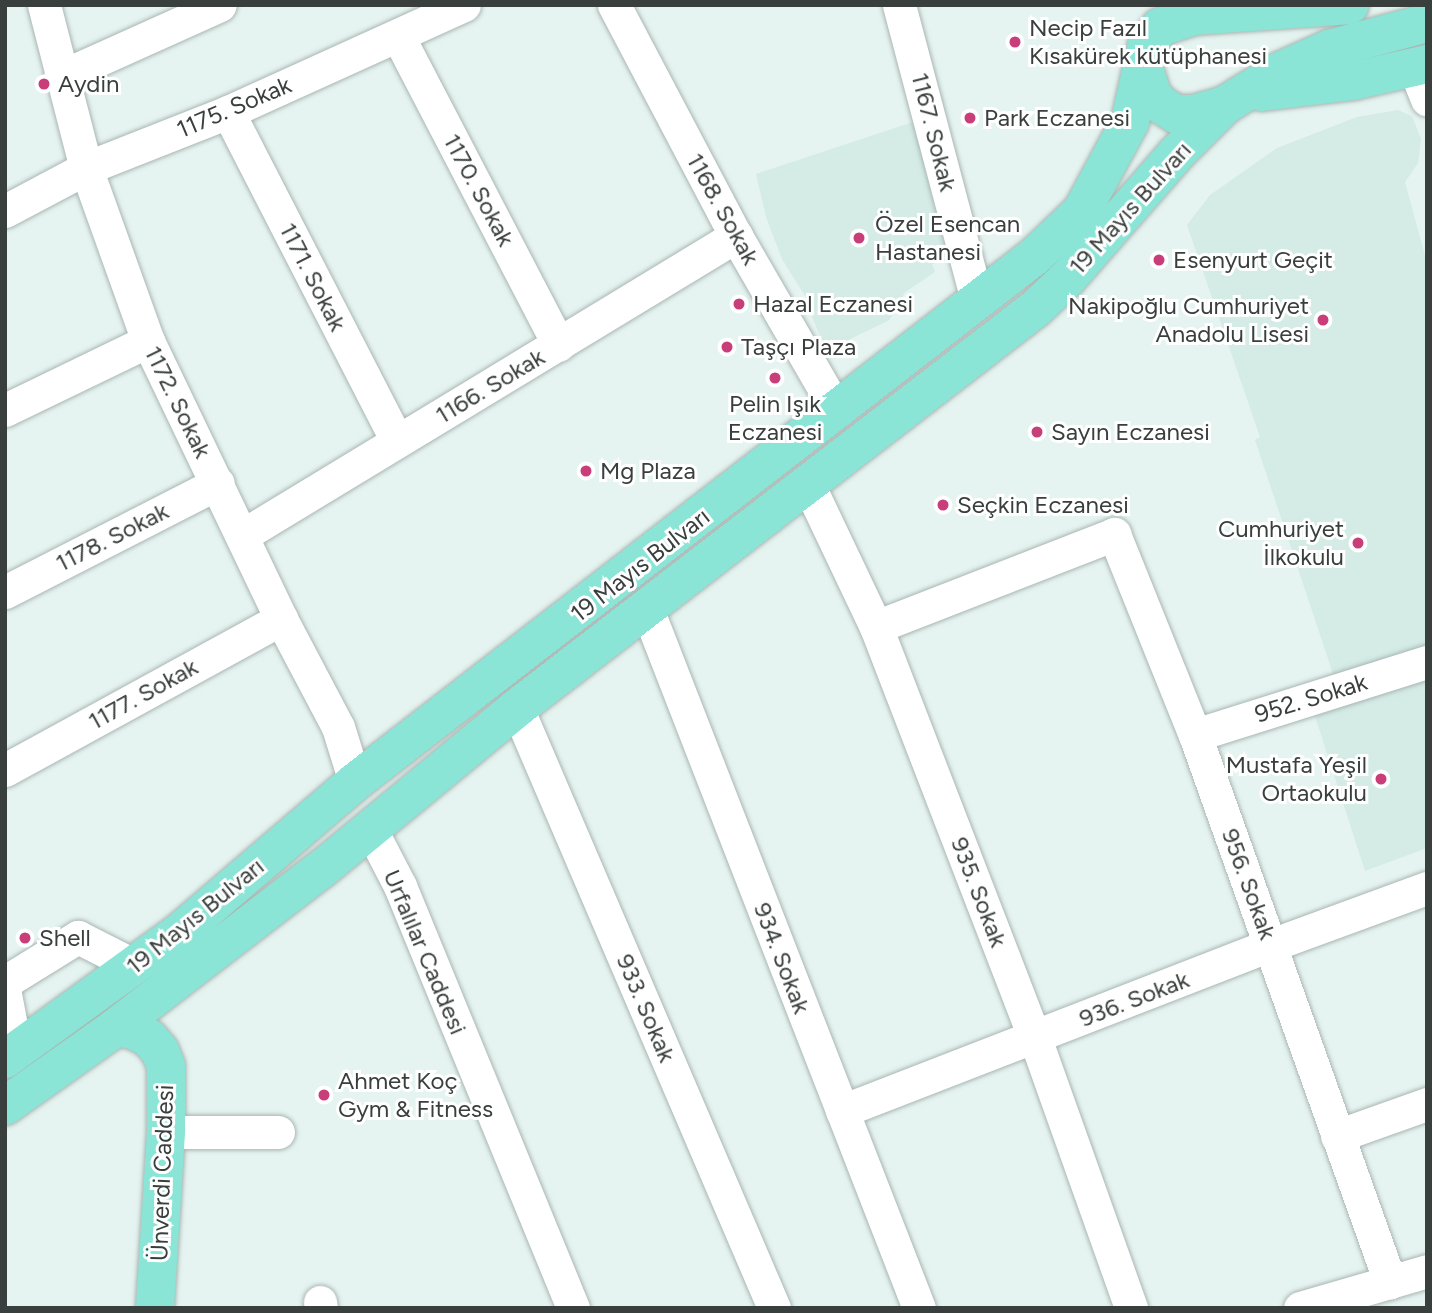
<!DOCTYPE html>
<meta charset="utf-8">
<style>
body{margin:0}
#map{position:relative;width:1432px;height:1313px;overflow:hidden;background:#e6f4f1;font-family:Figtree,sans-serif}
div>[style]{position:absolute}
.built>*{inset:0;background:#d4ebe6}
.roads{filter:drop-shadow(0 0 2px #a9b6b3) drop-shadow(0 0 2px #a9b6b3)}
.minor>*{height:33px;margin:-16.5px;padding:0 16.5px;transform-origin:16.5px;border-radius:16.5px;background:#fff}
.major>*{height:38px;margin:-19px;padding:0 19px;transform-origin:19px;border-radius:19px;background:#8be5d6}
.dots>*{width:19px;height:19px;translate:-50% -50%;box-sizing:border-box;border:4px solid #fff;border-radius:50%}
span{translate:-50% -50%;white-space:nowrap;text-align:center;line-height:1.15;-webkit-text-stroke:6px #fff;paint-order:stroke}
.poi-label{font-size:24px;color:#393f3d}
.left{translate:0 -50%;text-align:left}
.right{translate:-100% -50%;text-align:right}
.street-label{font-size:24px;color:#393f3d}
.frame{position:absolute;inset:0;border:7px solid #393f3d;pointer-events:none}
</style>
<div id="map">
<div class="built">
<i style="clip-path:polygon(1398px 110px,1412px 116px,1421px 139px,1418px 163px,1405px 182px,1427px 263px,1427px 646px,1334px 677px,1255px 440px,1260px 437px,1187px 225px,1210px 195px,1277px 148px,1357px 117px)"></i>
<i style="clip-path:polygon(913px 122px,948px 260px,932px 264px,935px 272px,904px 293px,899px 308px,888px 321px,852px 338px,836px 352px,822px 340px,812px 317px,815px 312px,782px 259px,766px 217px,756px 174px)"></i>
<i style="clip-path:polygon(1427px 674px,1427px 848px,1365px 871px,1313px 710px)"></i>
</div>
<div class="roads">
<div class="minor">
<i style="left:44px;top:5px;width:168px;rotate:75.6deg"></i>
<i style="left:86px;top:168px;width:184px;rotate:70.3deg"></i>
<i style="left:148px;top:341px;width:308px;rotate:64.4deg"></i>
<i style="left:281px;top:619px;width:122px;rotate:62.2deg"></i>
<i style="left:338px;top:727px;width:58px;rotate:72.8deg"></i>
<i style="left:614px;top:5px;width:261px;rotate:62.2deg"></i>
<i style="left:736px;top:236px;width:202px;rotate:60deg"></i>
<i style="left:899px;top:5px;width:306px;rotate:75.2deg"></i>
<i style="left:398px;top:36px;width:348px;rotate:62.5deg"></i>
<i style="left:1414px;top:67px;width:35px;rotate:68deg"></i>
<i style="left:60px;top:77px;width:175px;rotate:-24.2deg"></i>
<i style="left:228px;top:112px;width:370px;rotate:62.8deg"></i>
<i style="left:5px;top:211px;width:92px;rotate:-28deg"></i>
<i style="left:86px;top:168px;width:153px;rotate:-21.5deg"></i>
<i style="left:228px;top:112px;width:259px;rotate:-24.4deg"></i>
<i style="left:5px;top:410px;width:159px;rotate:-25.8deg"></i>
<i style="left:808px;top:484px;width:158px;rotate:64.6deg"></i>
<i style="left:876px;top:627px;width:441px;rotate:68.9deg"></i>
<i style="left:1035px;top:1038px;width:287px;rotate:70.4deg"></i>
<i style="left:243px;top:535px;width:577px;rotate:-31.24deg"></i>
<i style="left:5px;top:592px;width:239px;rotate:-27.1deg"></i>
<i style="left:647px;top:609px;width:750px;rotate:68.74deg"></i>
<i style="left:876px;top:627px;width:256px;rotate:-21.3deg"></i>
<i style="left:1114px;top:534px;width:217px;rotate:68.1deg"></i>
<i style="left:1195px;top:735px;width:581px;rotate:70.38deg"></i>
<i style="left:517px;top:708px;width:653px;rotate:66.81deg"></i>
<i style="left:1195px;top:735px;width:243px;rotate:-17.5deg"></i>
<i style="left:5px;top:770px;width:315px;rotate:-28.7deg"></i>
<i style="left:371px;top:830px;width:63px;rotate:62.6deg"></i>
<i style="left:400px;top:886px;width:456px;rotate:67.7deg"></i>
<i style="left:5px;top:982px;width:86px;rotate:-31.7deg"></i>
<i style="left:78px;top:937px;width:64px;rotate:27deg"></i>
<i style="left:5px;top:994px;width:59px;rotate:79.3deg"></i>
<i style="left:842px;top:1111px;width:460px;rotate:-21.2deg"></i>
<i style="left:1271px;top:945px;width:166px;rotate:-20.1deg"></i>
<i style="left:166px;top:1132px;width:112px"></i>
<i style="left:1337px;top:1136px;width:96px;rotate:-19.6deg"></i>
<i style="left:320px;top:1302px;width:6px;rotate:81deg"></i>
<i style="left:1300px;top:1308px;width:132px;rotate:-16.2deg"></i>
</div>
<div class="major">
<i style="left:1144px;top:69px;width:29px;rotate:72deg"></i>
<i style="left:1153px;top:97px;width:13px;rotate:42deg"></i>
<i style="left:1163px;top:106px;width:15px;rotate:32deg"></i>
<i style="left:1176px;top:114px;width:18px"></i>
<i style="left:1194px;top:114px;width:32px;rotate:-16deg"></i>
<i style="left:1225px;top:105px;width:65px;rotate:-31.7deg"></i>
<i style="left:1280px;top:71px;width:54px;rotate:-24.2deg"></i>
<i style="left:1329px;top:49px;width:101px;rotate:-14.9deg"></i>
<i style="left:1262px;top:92px;width:92px;rotate:-6.9deg"></i>
<i style="left:1353px;top:81px;width:76px;rotate:-12.9deg"></i>
<i style="left:115px;top:1028px;width:16px;rotate:4deg"></i>
<i style="left:131px;top:1029px;width:20px;rotate:27deg"></i>
<i style="left:149px;top:1038px;width:17px;rotate:50deg"></i>
<i style="left:160px;top:1051px;width:16px;rotate:68deg"></i>
<i style="left:166px;top:1066px;width:66px;rotate:90deg"></i>
<i style="left:166px;top:1132px;width:176px;rotate:93.6deg"></i>
<i style="left:5px;top:1059px;width:216px;rotate:-36deg"></i>
<i style="left:180px;top:932px;width:230px;rotate:-40.6deg"></i>
<i style="left:355px;top:782px;width:861px;rotate:-37.73deg"></i>
<i style="left:1036px;top:255px;width:64px;rotate:-43.7deg"></i>
<i style="left:1082px;top:211px;width:101px;rotate:-61.7deg"></i>
<i style="left:1130px;top:122px;width:79px;rotate:-77.6deg"></i>
<i style="left:1147px;top:45px;width:22px;rotate:-54deg"></i>
<i style="left:1160px;top:27px;width:35px;rotate:-18deg"></i>
<i style="left:1193px;top:16px;width:157px;rotate:-4deg"></i>
<i style="left:5px;top:1106px;width:135px;rotate:-35.3deg"></i>
<i style="left:115px;top:1028px;width:262px;rotate:-37.6deg"></i>
<i style="left:323px;top:868px;width:251px;rotate:-39.5deg"></i>
<i style="left:517px;top:708px;width:654px;rotate:-37.61deg"></i>
<i style="left:1035px;top:309px;width:44px;rotate:-43.2deg"></i>
<i style="left:1067px;top:279px;width:166px;rotate:-48.9deg"></i>
<i style="left:1176px;top:154px;width:69px;rotate:-45deg"></i>
</div>
</div>
<div class="dots">
<i style="left:1015px;top:42px;background:#c83e78"></i>
<i style="left:44px;top:84px;background:#c83e78"></i>
<i style="left:970px;top:118px;background:#c83e78"></i>
<i style="left:859px;top:238px;background:#c83e78"></i>
<i style="left:1159px;top:260px;background:#c83e78"></i>
<i style="left:739px;top:304px;background:#c83e78"></i>
<i style="left:1323px;top:320px;background:#c83e78"></i>
<i style="left:727px;top:347px;background:#c83e78"></i>
<i style="left:775px;top:378px;background:#c83e78"></i>
<i style="left:1037px;top:432px;background:#c83e78"></i>
<i style="left:586px;top:471px;background:#c83e78"></i>
<i style="left:943px;top:505px;background:#c83e78"></i>
<i style="left:1358px;top:543px;background:#c83e78"></i>
<i style="left:1381px;top:779px;background:#c83e78"></i>
<i style="left:25px;top:938px;background:#c83e78"></i>
<i style="left:324px;top:1095px;background:#c83e78"></i>
</div>
<div class="poi-label">
<span class="left" style="left:1029px;top:42px">Necip Fazıl<br>Kısakürek kütüphanesi</span>
<span class="left" style="left:58px;top:84px">Aydin</span>
<span class="left" style="left:984px;top:118px">Park Eczanesi</span>
<span class="left" style="left:875px;top:238px">Özel Esencan<br>Hastanesi</span>
<span class="left" style="left:1173px;top:260px">Esenyurt Geçit</span>
<span class="left" style="left:753px;top:304px">Hazal Eczanesi</span>
<span class="right" style="left:1309px;top:320px">Nakipoğlu Cumhuriyet<br>Anadolu Lisesi</span>
<span class="left" style="left:741px;top:347px">Taşçı Plaza</span>
<span style="left:775px;top:418px">Pelin Işık<br>Eczanesi</span>
<span class="left" style="left:1051px;top:432px">Sayın Eczanesi</span>
<span class="left" style="left:600px;top:471px">Mg Plaza</span>
<span class="left" style="left:957px;top:505px">Seçkin Eczanesi</span>
<span class="right" style="left:1344px;top:543px">Cumhuriyet<br>İlkokulu</span>
<span class="right" style="left:1367px;top:779px">Mustafa Yeşil<br>Ortaokulu</span>
<span class="left" style="left:39px;top:938px">Shell</span>
<span class="left" style="left:338px;top:1095px">Ahmet Koç<br>Gym &amp; Fitness</span>
</div>
<div class="street-label">
<span style="left:234px;top:107px;rotate:-23deg">1175. Sokak</span>
<span style="left:934px;top:132px;rotate:76deg">1167. Sokak</span>
<span style="left:479px;top:190px;rotate:62deg">1170. Sokak</span>
<span style="left:1130px;top:208px;rotate:-48deg">19 Mayıs Bulvarı</span>
<span style="left:723px;top:209px;rotate:61deg">1168. Sokak</span>
<span style="left:313px;top:277px;rotate:63deg">1171. Sokak</span>
<span style="left:490px;top:386px;rotate:-31deg">1166. Sokak</span>
<span style="left:178px;top:402px;rotate:64deg">1172. Sokak</span>
<span style="left:112px;top:537px;rotate:-27deg">1178. Sokak</span>
<span style="left:640px;top:565px;rotate:-38deg">19 Mayıs Bulvarı</span>
<span style="left:143px;top:694px;rotate:-29deg">1177. Sokak</span>
<span style="left:1311px;top:698px;rotate:-17deg">952. Sokak</span>
<span style="left:1249px;top:884px;rotate:70deg">956. Sokak</span>
<span style="left:979px;top:892px;rotate:69deg">935. Sokak</span>
<span style="left:195px;top:916px;rotate:-39deg">19 Mayıs Bulvarı</span>
<span style="left:425px;top:952px;rotate:67deg">Urfalılar Caddesi</span>
<span style="left:782px;top:958px;rotate:69deg">934. Sokak</span>
<span style="left:1134px;top:999px;rotate:-21deg">936. Sokak</span>
<span style="left:646px;top:1008px;rotate:67deg">933. Sokak</span>
<span style="left:162px;top:1173px;rotate:-88deg">Ünverdi Caddesi</span>
</div>
<div class="frame"></div>
</div>
